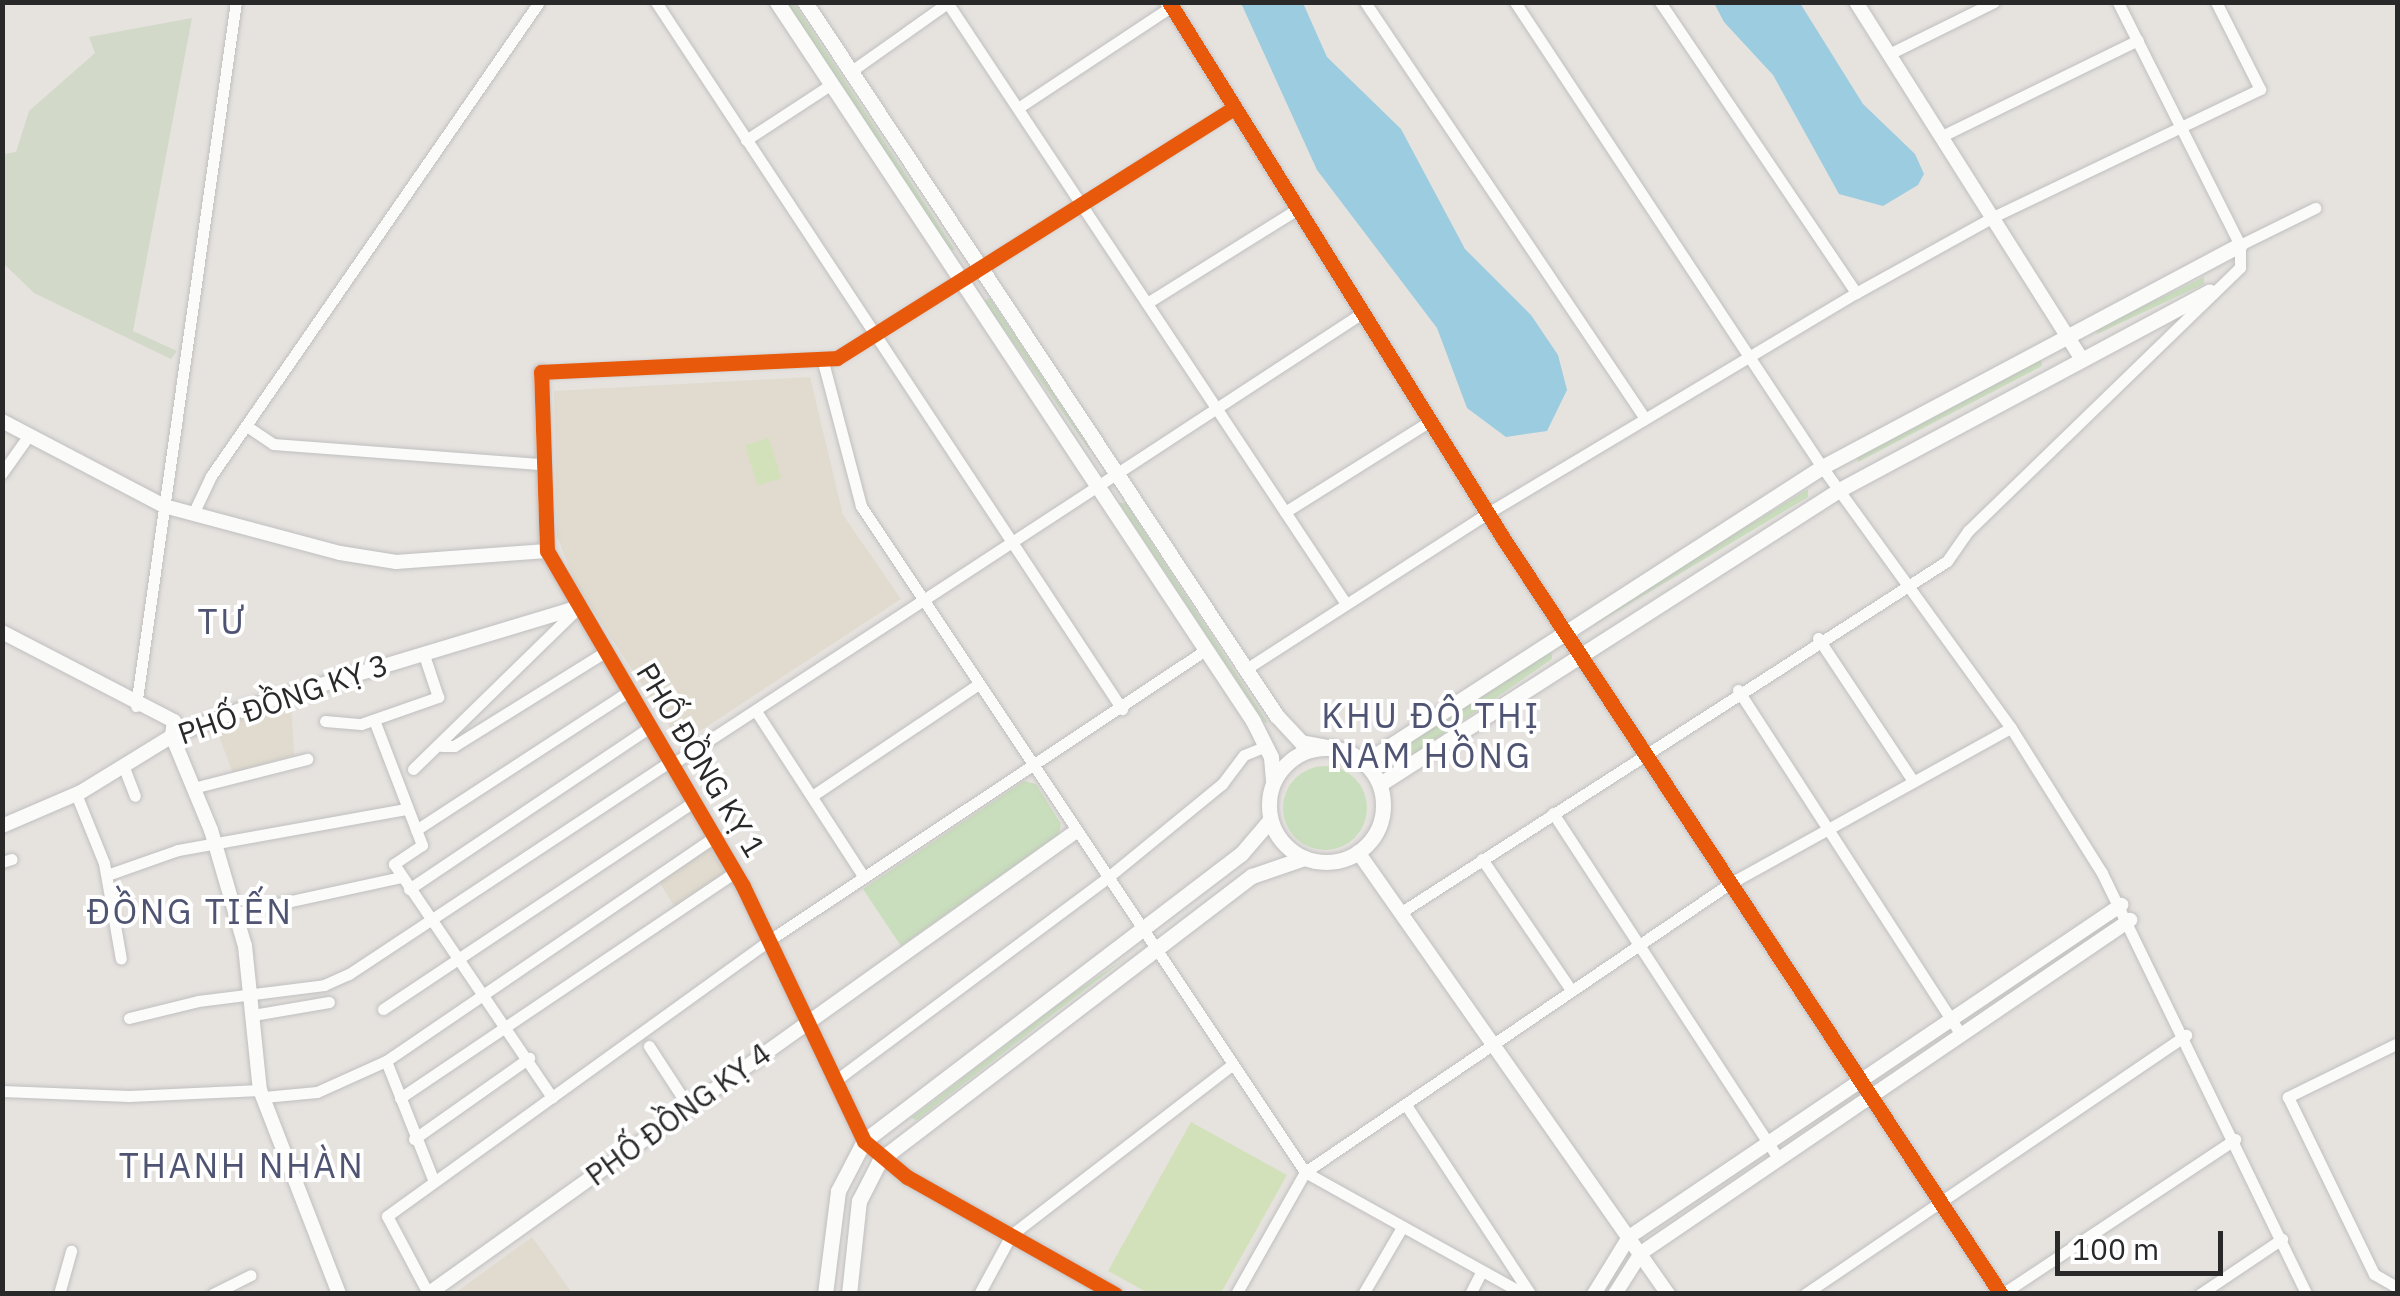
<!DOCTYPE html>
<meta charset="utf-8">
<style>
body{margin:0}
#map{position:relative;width:2400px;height:1296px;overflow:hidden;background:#e6e3df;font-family:"IBM Plex Sans",sans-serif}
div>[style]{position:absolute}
.education>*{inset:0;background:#e0dbce;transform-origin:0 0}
.green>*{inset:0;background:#c9debc}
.round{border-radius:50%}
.cemetery>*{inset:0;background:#d2d9c8}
.pitch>*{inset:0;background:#d2e1ba;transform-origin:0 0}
.water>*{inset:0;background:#9bccdf}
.roads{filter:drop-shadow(0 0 2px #c0bfc0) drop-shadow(0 0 2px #c0bfc0)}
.minor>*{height:11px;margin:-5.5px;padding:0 5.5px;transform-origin:5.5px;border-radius:5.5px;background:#fbfbfa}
.tertiary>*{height:14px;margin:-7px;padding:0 7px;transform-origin:7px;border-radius:7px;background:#fbfbfa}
.secondary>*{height:15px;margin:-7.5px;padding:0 7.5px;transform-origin:7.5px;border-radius:7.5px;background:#fbfbfa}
.secondary>.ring{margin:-7.5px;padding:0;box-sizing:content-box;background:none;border:15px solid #fbfbfa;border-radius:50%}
.cycleway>*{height:15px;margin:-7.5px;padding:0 7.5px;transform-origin:7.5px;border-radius:7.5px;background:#e8590c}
span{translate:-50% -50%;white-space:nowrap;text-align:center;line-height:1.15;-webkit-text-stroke:8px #fff;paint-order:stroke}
.street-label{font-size:30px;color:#292929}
.quarter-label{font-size:35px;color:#4f5473;letter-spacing:2.5px}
.frame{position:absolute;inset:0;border:5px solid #292929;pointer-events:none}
.scale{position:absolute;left:2055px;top:1231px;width:168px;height:45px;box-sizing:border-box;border:5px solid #292929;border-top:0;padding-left:12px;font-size:30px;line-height:35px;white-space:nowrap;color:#292929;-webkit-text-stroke:8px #fff;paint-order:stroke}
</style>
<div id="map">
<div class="education">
<i style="clip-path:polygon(810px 377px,843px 515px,901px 599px,688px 739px,676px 736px,575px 583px,557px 536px,554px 391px)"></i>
<i style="clip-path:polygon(291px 700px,294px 755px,233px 773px,215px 726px)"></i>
<i style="left:708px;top:845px;width:36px;height:61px;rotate:58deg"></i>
<i style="clip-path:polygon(532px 1237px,572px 1293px,455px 1293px)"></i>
</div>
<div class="green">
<i style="clip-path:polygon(785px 3px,794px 3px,955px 250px,950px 250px)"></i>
<i style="clip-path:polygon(2204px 277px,2204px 284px,2097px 334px,2096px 329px)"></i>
<i style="clip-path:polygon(990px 298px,1089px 447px,1090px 451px,984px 301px)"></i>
<i style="clip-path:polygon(2041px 357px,2042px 366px,1858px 462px,1857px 456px)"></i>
<i style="clip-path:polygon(1808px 489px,1808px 497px,1594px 625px,1593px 621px)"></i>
<i style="clip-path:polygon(1119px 503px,1126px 503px,1268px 723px,1264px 722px)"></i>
<i style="clip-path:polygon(1552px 653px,1552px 659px,1414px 754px,1406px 753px,1406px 745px,1541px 654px)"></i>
<i class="round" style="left:1283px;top:766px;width:84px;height:84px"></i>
<i style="clip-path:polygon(1024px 781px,1036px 784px,1061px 824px,1059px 834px,901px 946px,863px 889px)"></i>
<i style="clip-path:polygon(1127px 957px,917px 1120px,911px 1118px,1069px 996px)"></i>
</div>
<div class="cemetery">
<i style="clip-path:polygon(192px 18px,133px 331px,177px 351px,171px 359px,34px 293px,3px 263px,3px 154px,16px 152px,29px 111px,95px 53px,89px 37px)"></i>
</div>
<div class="pitch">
<i style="left:769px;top:438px;width:42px;height:25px;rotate:73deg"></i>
<i style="clip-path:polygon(1191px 1122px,1287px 1175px,1221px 1293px,1148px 1293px,1108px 1271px)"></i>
</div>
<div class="water">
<i style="clip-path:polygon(1241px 3px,1303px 3px,1327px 57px,1401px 129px,1465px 249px,1531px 315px,1558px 355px,1567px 390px,1547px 431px,1506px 437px,1467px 408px,1437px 328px,1317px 170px)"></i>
<i style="clip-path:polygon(1714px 3px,1800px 3px,1863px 104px,1915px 154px,1924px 174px,1918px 185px,1883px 206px,1839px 194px,1773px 75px,1724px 22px)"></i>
</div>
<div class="roads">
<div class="minor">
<i style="left:656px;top:2px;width:847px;rotate:56.61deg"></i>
<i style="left:947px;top:2px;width:722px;rotate:56.46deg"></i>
<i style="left:1365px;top:2px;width:500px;rotate:56.09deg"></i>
<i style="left:1515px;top:2px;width:557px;rotate:56.57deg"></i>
<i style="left:1822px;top:467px;width:322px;rotate:54.1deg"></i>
<i style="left:2011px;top:728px;width:171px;rotate:57.9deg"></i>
<i style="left:2102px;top:873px;width:468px;rotate:64.1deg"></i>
<i style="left:1660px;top:2px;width:351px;rotate:56deg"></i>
<i style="left:1889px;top:54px;width:117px;rotate:-26.3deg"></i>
<i style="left:850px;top:72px;width:121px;rotate:-35.3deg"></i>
<i style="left:1018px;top:108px;width:181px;rotate:-33.5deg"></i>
<i style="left:1169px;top:8px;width:7px;rotate:-124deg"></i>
<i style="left:1942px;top:136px;width:218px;rotate:-26.1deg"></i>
<i style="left:746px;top:140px;width:100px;rotate:-33.2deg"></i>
<i style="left:2240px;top:245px;width:84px;rotate:-26.3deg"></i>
<i style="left:1147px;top:303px;width:176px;rotate:-32deg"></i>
<i style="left:823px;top:362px;width:149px;rotate:75.2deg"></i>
<i style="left:861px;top:506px;width:800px;rotate:56.31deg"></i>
<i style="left:1305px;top:1172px;width:251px;rotate:29.1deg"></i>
<i style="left:541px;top:372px;width:296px;rotate:-2.7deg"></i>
<i style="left:837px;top:358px;width:466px;rotate:-32.2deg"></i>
<i style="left:248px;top:427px;width:30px;rotate:34deg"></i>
<i style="left:273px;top:444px;width:270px;rotate:4.3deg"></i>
<i style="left:2px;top:473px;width:47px;rotate:-54.6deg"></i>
<i style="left:1285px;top:512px;width:171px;rotate:-32.1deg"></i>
<i style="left:193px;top:514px;width:42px;rotate:-64.7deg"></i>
<i style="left:211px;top:476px;width:576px;rotate:-55.32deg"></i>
<i style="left:1818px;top:638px;width:172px;rotate:56.4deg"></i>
<i style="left:1246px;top:669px;width:288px;rotate:-32.8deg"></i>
<i style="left:1488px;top:513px;width:429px;rotate:-30.9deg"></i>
<i style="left:1856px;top:293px;width:157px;rotate:-29deg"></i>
<i style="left:1993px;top:217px;width:296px;rotate:-25.6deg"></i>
<i style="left:2260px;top:89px;width:97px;rotate:-116.8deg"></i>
<i style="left:1738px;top:690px;width:411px;rotate:57.1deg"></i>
<i style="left:136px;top:706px;width:711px;rotate:-81.92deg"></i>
<i style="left:756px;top:711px;width:198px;rotate:57deg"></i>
<i style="left:374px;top:720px;width:134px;rotate:69deg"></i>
<i style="left:422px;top:845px;width:34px;rotate:146deg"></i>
<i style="left:394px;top:864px;width:282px;rotate:55.9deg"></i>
<i style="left:325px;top:721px;width:36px;rotate:5deg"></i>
<i style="left:361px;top:724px;width:82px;rotate:-19.3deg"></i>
<i style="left:438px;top:697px;width:47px;rotate:-108.4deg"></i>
<i style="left:442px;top:746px;width:12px"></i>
<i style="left:454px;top:746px;width:178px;rotate:-31.9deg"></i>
<i style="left:123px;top:765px;width:33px;rotate:69deg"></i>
<i style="left:671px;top:765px;width:826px;rotate:-33.19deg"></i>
<i style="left:413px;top:769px;width:228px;rotate:-44.3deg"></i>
<i style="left:193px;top:788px;width:118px;rotate:-14.3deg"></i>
<i style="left:76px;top:794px;width:74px;rotate:67.9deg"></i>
<i style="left:104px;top:863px;width:97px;rotate:80deg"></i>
<i style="left:812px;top:796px;width:199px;rotate:-33.9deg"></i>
<i style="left:1553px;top:813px;width:410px;rotate:56.9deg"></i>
<i style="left:416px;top:830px;width:253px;rotate:-33.1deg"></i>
<i style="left:1482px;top:859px;width:158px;rotate:55.8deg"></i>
<i style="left:2px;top:862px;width:10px;rotate:-17deg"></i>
<i style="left:107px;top:875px;width:75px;rotate:-19.4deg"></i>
<i style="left:178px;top:850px;width:233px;rotate:-10.2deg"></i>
<i style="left:409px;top:889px;width:289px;rotate:-33.9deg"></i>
<i style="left:236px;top:913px;width:169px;rotate:-12.3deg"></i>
<i style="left:1400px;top:913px;width:650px;rotate:-32.76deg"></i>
<i style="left:1947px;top:561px;width:37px;rotate:-55deg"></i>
<i style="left:1968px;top:531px;width:379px;rotate:-44.1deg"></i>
<i style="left:2240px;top:267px;width:22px;rotate:-90deg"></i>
<i style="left:2240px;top:245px;width:272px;rotate:-116.7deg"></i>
<i style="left:383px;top:1009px;width:373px;rotate:-33.7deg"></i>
<i style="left:253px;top:1015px;width:77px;rotate:-9.7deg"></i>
<i style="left:129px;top:1018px;width:71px;rotate:-13.8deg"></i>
<i style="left:198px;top:1001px;width:127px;rotate:-7.2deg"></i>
<i style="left:324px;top:985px;width:27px;rotate:-24deg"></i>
<i style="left:349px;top:974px;width:384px;rotate:-33.5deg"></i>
<i style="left:2398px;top:1043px;width:123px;rotate:153.9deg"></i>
<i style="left:2288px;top:1097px;width:197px;rotate:64.1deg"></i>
<i style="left:2374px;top:1274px;width:28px;rotate:30deg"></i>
<i style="left:649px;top:1046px;width:72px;rotate:57deg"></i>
<i style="left:386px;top:1061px;width:127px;rotate:68.3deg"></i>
<i style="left:836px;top:1080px;width:338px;rotate:-36.7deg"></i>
<i style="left:1107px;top:878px;width:149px;rotate:-39.3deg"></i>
<i style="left:1222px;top:784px;width:36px;rotate:-53deg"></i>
<i style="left:1244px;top:755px;width:24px;rotate:-22deg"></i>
<i style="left:2px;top:1091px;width:127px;rotate:2.3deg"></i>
<i style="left:129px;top:1096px;width:131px;rotate:-2.6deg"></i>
<i style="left:264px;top:1097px;width:53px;rotate:-5.4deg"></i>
<i style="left:317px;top:1092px;width:76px;rotate:-24.2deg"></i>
<i style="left:386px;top:1061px;width:397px;rotate:-34.3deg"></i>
<i style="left:400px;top:1098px;width:404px;rotate:-34deg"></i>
<i style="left:1406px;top:1105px;width:226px;rotate:56.7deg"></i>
<i style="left:414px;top:1139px;width:141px;rotate:-35.2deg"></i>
<i style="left:428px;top:1293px;width:87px;rotate:-118deg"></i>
<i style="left:387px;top:1216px;width:473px;rotate:-35.8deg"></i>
<i style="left:771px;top:939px;width:520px;rotate:-33.63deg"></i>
<i style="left:59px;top:1294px;width:45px;rotate:-74.4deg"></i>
<i style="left:213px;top:1294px;width:42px;rotate:-26.6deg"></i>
<i style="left:979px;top:1294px;width:67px;rotate:-61.5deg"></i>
<i style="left:1011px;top:1235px;width:279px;rotate:-37.6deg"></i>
<i style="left:1236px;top:1294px;width:140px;rotate:-60.5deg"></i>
<i style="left:1305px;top:1172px;width:513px;rotate:-34.19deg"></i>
<i style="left:1729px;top:884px;width:322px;rotate:-29deg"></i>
<i style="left:1363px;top:1294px;width:75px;rotate:-59.7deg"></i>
<i style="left:1470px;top:1294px;width:25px;rotate:-63deg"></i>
<i style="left:1805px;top:1294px;width:461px;rotate:-34.2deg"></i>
<i style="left:2002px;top:1294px;width:280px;rotate:-33.6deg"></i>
<i style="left:2200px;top:1294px;width:99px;rotate:-33.9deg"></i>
</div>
<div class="tertiary">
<i style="left:1169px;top:2px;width:632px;rotate:58.07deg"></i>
<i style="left:1503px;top:538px;width:905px;rotate:56.63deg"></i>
<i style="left:1856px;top:2px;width:423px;rotate:57.7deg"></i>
<i style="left:541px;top:372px;width:179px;rotate:88.1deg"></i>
<i style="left:547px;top:551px;width:388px;rotate:59.7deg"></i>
<i style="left:743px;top:886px;width:282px;rotate:64.6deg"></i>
<i style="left:864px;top:1141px;width:56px;rotate:39.9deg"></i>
<i style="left:907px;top:1177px;width:239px;rotate:29.4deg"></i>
<i style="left:2px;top:421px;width:183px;rotate:27.7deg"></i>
<i style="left:164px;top:506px;width:182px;rotate:15deg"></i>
<i style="left:340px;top:553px;width:57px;rotate:9.1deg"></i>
<i style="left:396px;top:562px;width:151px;rotate:-4.2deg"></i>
<i style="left:2px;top:632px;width:194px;rotate:27.4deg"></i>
<i style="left:174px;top:721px;width:15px;rotate:98deg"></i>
<i style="left:172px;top:736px;width:102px;rotate:67.5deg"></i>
<i style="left:211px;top:830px;width:121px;rotate:73.7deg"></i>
<i style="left:245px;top:946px;width:145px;rotate:84.1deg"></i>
<i style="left:260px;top:1090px;width:219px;rotate:68.8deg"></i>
<i style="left:2px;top:826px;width:86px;rotate:-23.3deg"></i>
<i style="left:81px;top:792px;width:107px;rotate:-31.6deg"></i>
<i style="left:172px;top:736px;width:81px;rotate:-20.9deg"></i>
<i style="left:248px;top:707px;width:346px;rotate:-16.8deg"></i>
<i style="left:1358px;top:852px;width:540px;rotate:54.96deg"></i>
<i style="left:428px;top:1294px;width:795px;rotate:-35.53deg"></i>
<i style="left:1594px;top:1294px;width:67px;rotate:-58.4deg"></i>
<i style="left:1629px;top:1237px;width:594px;rotate:-34.01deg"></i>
<i style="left:1615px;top:1294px;width:49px;rotate:-57.6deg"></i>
<i style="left:1641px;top:1253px;width:592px;rotate:-34.25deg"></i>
</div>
<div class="secondary">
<i style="left:777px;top:2px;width:862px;rotate:56.49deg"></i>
<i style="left:1253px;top:721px;width:40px;rotate:63.4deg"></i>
<i style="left:1271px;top:757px;width:24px;rotate:85deg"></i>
<i style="left:805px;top:2px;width:855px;rotate:56.55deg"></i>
<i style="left:1276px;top:715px;width:37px;rotate:47deg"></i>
<i style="left:1301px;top:742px;width:31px;rotate:11deg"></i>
<i class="ring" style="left:1269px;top:748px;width:99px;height:99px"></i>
<i style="left:1365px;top:762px;width:544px;rotate:-32.84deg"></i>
<i style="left:1822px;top:467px;width:473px;rotate:-28deg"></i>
<i style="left:1380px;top:784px;width:545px;rotate:-32.64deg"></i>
<i style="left:1839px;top:490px;width:420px;rotate:-28.2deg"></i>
<i style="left:825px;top:1294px;width:104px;rotate:-82.8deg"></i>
<i style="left:838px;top:1191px;width:56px;rotate:-62.5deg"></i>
<i style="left:864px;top:1141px;width:474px;rotate:-37.3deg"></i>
<i style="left:1241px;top:854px;width:45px;rotate:-49.5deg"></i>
<i style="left:849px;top:1294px;width:94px;rotate:-83.9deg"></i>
<i style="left:859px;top:1201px;width:46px;rotate:-62.9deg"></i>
<i style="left:880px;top:1160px;width:468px;rotate:-37.4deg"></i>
<i style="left:1252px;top:876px;width:55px;rotate:-19.1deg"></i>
</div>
</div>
<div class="cycleway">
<i style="left:1169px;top:2px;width:632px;rotate:58.07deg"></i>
<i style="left:1503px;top:538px;width:905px;rotate:56.63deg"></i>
<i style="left:1115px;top:1294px;width:239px;rotate:-150.6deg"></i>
<i style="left:907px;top:1177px;width:56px;rotate:-140.1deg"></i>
<i style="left:864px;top:1141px;width:282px;rotate:-115.4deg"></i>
<i style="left:743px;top:886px;width:388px;rotate:-120.3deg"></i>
<i style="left:547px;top:551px;width:179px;rotate:-91.9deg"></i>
<i style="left:541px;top:372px;width:296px;rotate:-2.7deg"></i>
<i style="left:837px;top:358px;width:466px;rotate:-32.2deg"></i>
</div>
<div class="street-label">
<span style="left:283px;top:699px;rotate:-19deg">PHỐ ĐỒNG KỴ 3</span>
<span style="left:701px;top:760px;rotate:59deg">PHỐ ĐỒNG KỴ 1</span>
<span style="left:678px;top:1114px;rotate:-36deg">PHỐ ĐỒNG KỴ 4</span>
</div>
<div class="quarter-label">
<span style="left:222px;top:621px">TƯ</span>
<span style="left:1431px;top:735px">KHU ĐÔ THỊ<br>NAM HỒNG</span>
<span style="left:190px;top:911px">ĐỒNG TIẾN</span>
<span style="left:242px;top:1165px">THANH NHÀN</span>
</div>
<div class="frame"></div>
<div class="scale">100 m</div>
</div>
